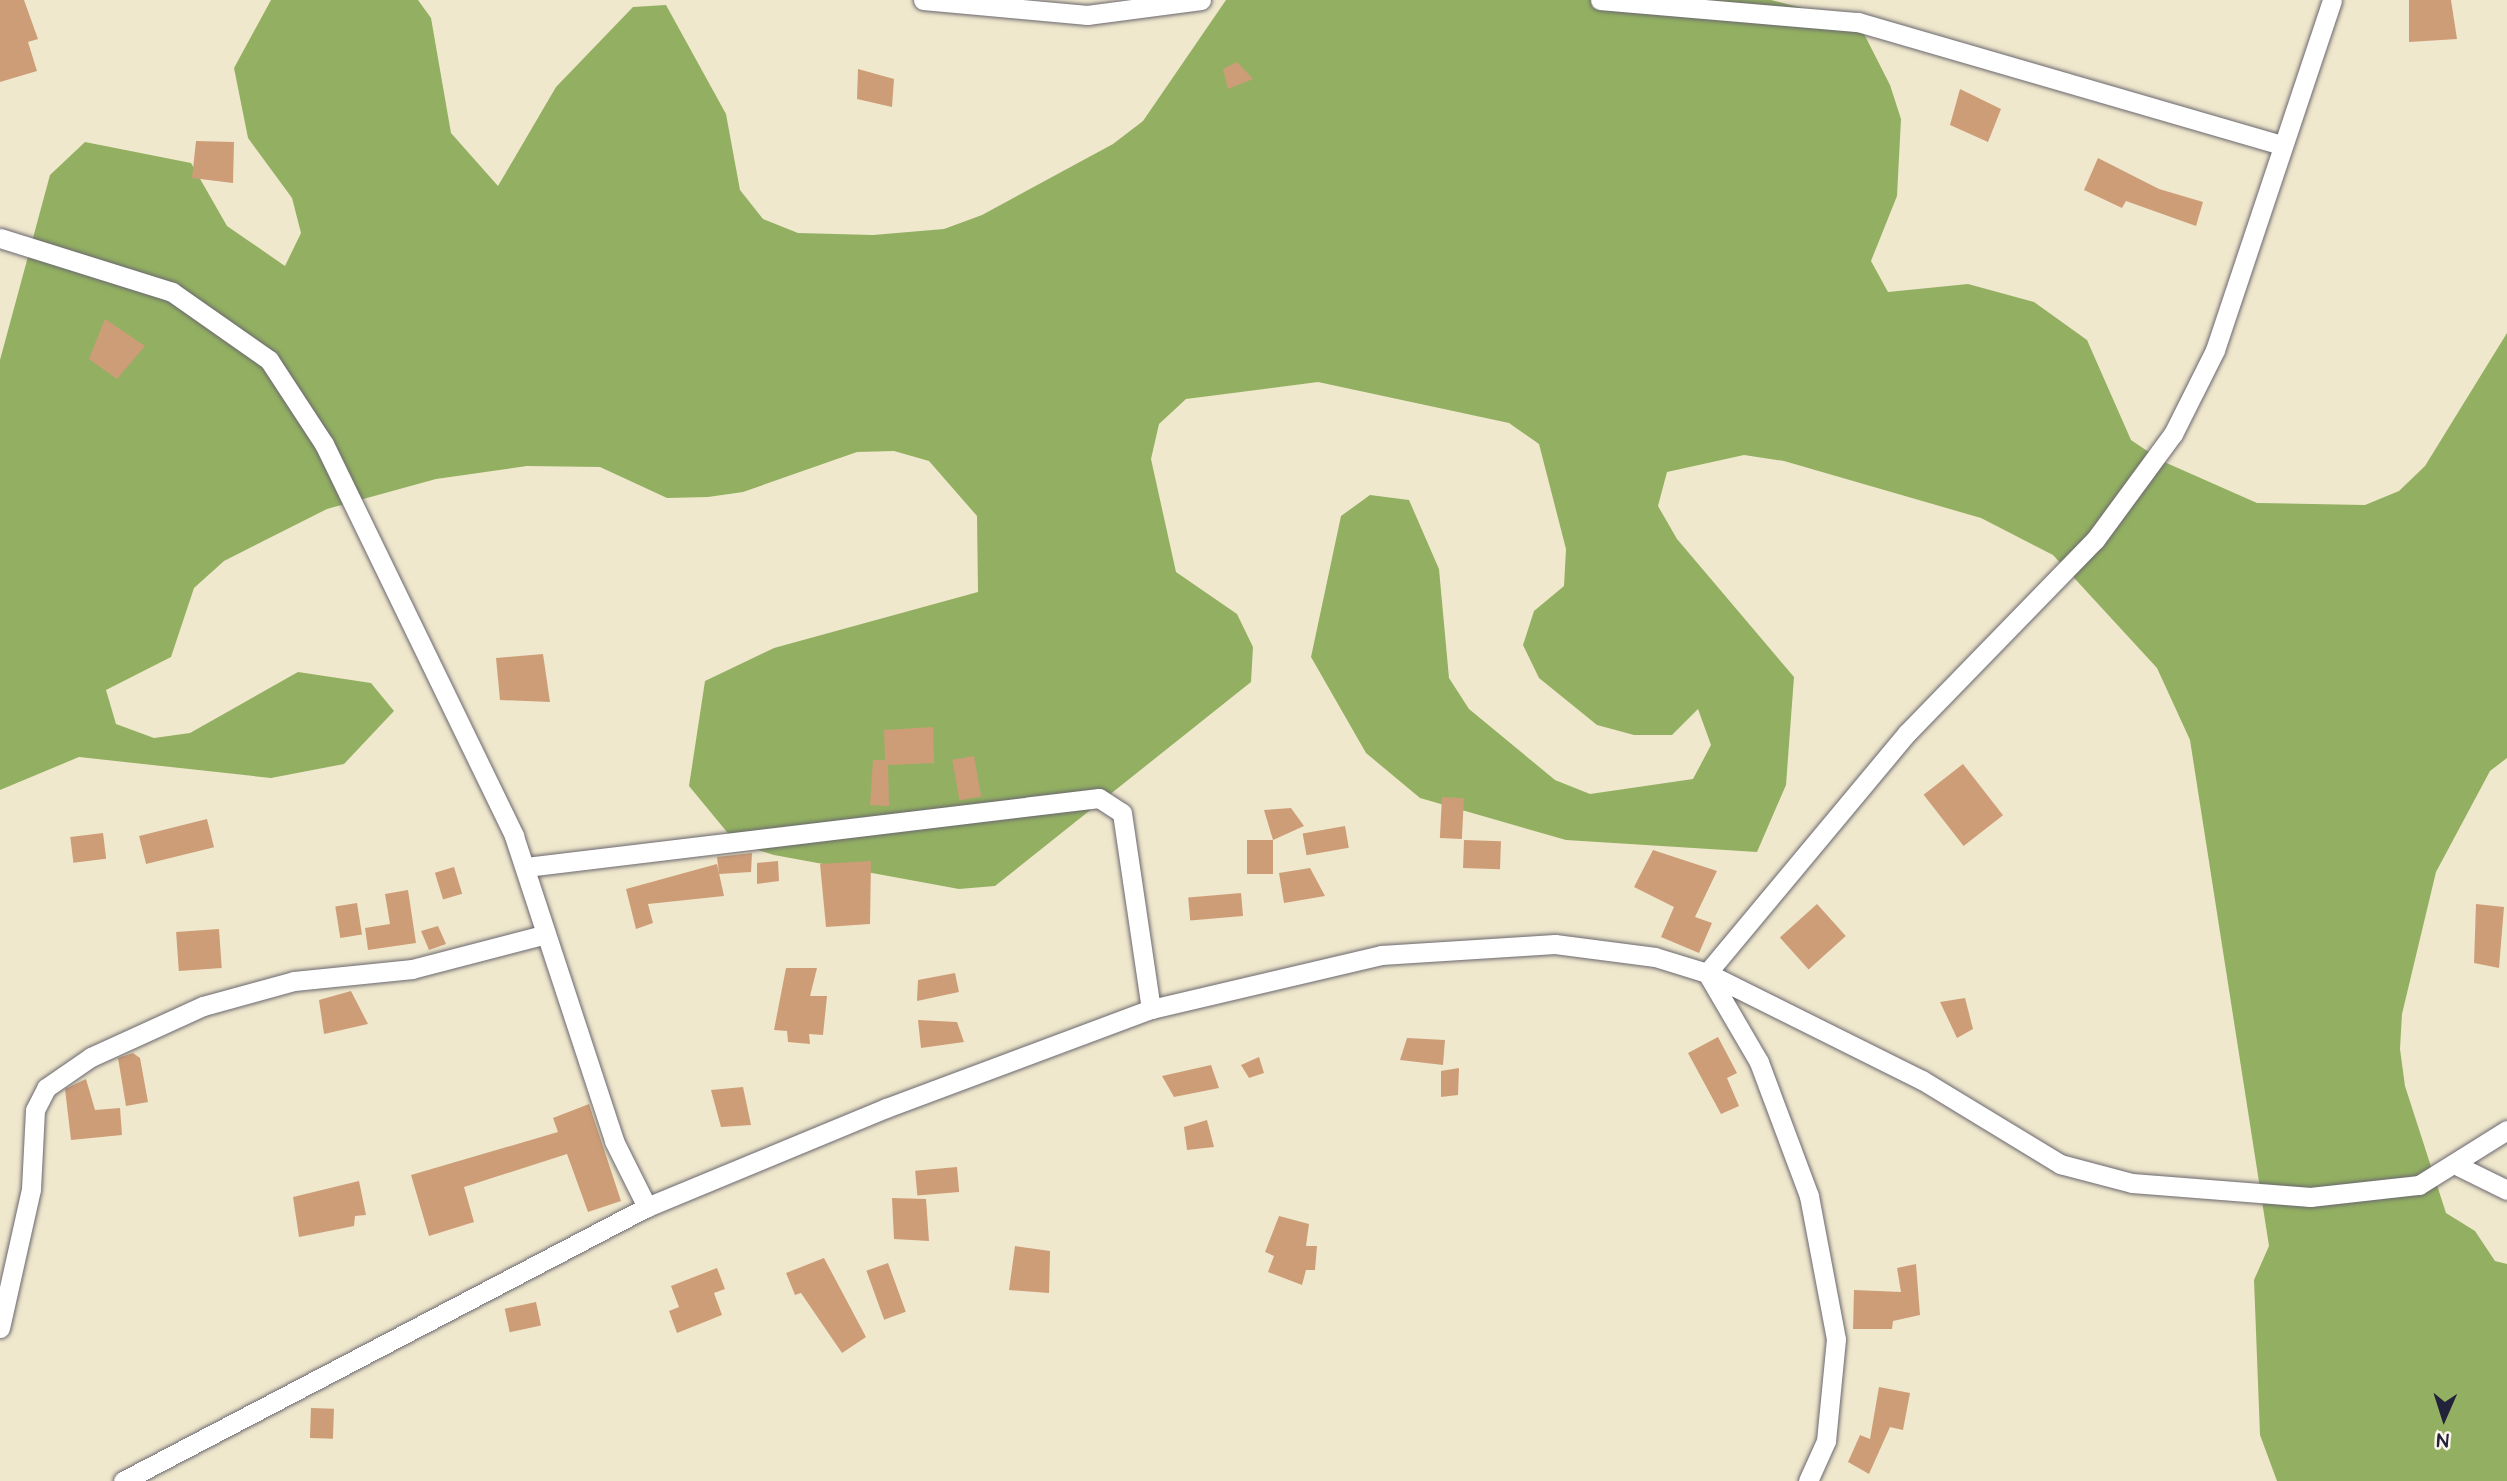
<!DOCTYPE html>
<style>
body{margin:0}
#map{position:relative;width:2507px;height:1481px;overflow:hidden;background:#f0e8cd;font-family:"Architects Daughter",sans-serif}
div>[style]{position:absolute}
.forest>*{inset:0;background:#93b062}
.building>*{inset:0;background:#cd9d78;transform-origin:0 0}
.roads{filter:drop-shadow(0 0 2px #6a676e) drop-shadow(0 0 2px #6a676e)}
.street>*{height:19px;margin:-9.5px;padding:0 9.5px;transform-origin:9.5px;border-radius:9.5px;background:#fff}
span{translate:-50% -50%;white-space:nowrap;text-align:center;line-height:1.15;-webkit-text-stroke:7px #fbf7ec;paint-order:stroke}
.north{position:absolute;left:2409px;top:1383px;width:70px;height:70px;-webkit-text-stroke:5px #fbf7ec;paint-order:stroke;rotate:183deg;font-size:19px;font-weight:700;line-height:28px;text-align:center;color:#22223b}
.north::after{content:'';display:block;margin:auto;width:24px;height:32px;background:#22223b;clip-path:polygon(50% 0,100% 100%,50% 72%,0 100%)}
</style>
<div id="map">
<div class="forest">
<i style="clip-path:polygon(271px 0,418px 0,431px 18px,451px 133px,498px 186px,556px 87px,633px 7px,666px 5px,726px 114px,740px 190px,763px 219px,798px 233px,873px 235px,944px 229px,982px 215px,1113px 144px,1143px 121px,1226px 0,1771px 0,1858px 22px,1890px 85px,1901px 119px,1897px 196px,1871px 261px,1888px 292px,1968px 284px,2034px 302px,2087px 340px,2131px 440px,2162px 461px,2257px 503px,2365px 505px,2399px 491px,2425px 466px,2507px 333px,2507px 758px,2490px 771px,2436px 872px,2402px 1014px,2400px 1049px,2405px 1086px,2446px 1213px,2475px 1231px,2495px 1261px,2507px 1264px,2507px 1481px,2277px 1481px,2260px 1435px,2254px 1280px,2269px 1246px,2190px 740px,2157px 668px,2053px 555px,1981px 518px,1784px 461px,1744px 455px,1667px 472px,1658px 506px,1677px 539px,1794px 677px,1786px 785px,1757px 852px,1566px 840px,1420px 798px,1366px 753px,1311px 657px,1341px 516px,1370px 495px,1409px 500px,1439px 569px,1449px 678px,1469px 709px,1555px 780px,1590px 794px,1693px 779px,1711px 745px,1698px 709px,1672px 735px,1634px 735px,1597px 725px,1539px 678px,1523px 645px,1534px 611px,1564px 586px,1566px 549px,1539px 444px,1509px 423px,1318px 382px,1186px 399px,1159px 424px,1151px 459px,1176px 572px,1237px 614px,1253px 647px,1251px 682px,995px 886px,959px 889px,774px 855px,736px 843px,689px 786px,705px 681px,774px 648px,978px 592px,977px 516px,929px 461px,894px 451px,857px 452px,743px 492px,708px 497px,667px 498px,600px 467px,527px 466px,436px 479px,327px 509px,224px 561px,194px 588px,171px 657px,106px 690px,116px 724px,154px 738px,190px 733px,298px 672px,371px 683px,394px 711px,344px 764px,271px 778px,79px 757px,0 790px,0 360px,50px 175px,85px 142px,191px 163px,227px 226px,285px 266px,301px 233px,292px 198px,248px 138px,234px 68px)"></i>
</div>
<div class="building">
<i style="clip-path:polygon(0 0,24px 0,38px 39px,28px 42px,37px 71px,0 82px)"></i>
<i style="clip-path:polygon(2409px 0,2451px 0,2457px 39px,2409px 42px)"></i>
<i style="clip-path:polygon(1237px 62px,1253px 79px,1228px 89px,1223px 69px)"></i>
<i style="clip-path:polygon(858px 69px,894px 79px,892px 107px,857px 99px)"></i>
<i style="clip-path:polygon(1960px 89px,2001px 109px,1988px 142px,1950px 125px)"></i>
<i style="clip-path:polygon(196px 141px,234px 142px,233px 183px,192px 178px)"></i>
<i style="clip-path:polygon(2098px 158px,2159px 189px,2203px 202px,2196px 226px,2126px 201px,2122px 208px,2084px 190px)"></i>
<i style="clip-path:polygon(105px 319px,145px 346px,117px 379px,89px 359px)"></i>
<i style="clip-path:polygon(543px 654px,550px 702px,500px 700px,496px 658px)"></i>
<i style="clip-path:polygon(933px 727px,934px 763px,888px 765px,889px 806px,870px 805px,873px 760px,885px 760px,884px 730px)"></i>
<i style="left:974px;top:756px;width:41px;height:22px;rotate:80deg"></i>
<i style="left:1963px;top:764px;width:65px;height:50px;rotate:52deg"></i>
<i style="left:1442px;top:797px;width:22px;height:41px;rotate:3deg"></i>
<i style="clip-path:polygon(1291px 808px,1304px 826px,1273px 840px,1264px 810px)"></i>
<i style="left:207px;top:819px;width:29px;height:70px;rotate:76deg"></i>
<i style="left:1345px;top:826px;width:22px;height:43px;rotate:80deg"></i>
<i style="left:103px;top:833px;width:26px;height:33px;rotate:83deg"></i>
<i style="left:1247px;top:840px;width:26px;height:34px"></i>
<i style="left:1464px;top:840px;width:37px;height:28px;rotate:2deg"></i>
<i style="clip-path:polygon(1653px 850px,1717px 871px,1695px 917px,1712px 923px,1699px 953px,1661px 937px,1674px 907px,1634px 887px)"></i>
<i style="clip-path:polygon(752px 853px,751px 872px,719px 874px,717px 857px)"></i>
<i style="clip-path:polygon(778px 861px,779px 881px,757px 884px,757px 863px)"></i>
<i style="clip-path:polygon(871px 861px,870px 924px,826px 927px,820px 864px)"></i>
<i style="clip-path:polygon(717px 864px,724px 896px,648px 904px,653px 923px,636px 929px,626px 889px)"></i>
<i style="left:454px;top:867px;width:28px;height:20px;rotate:73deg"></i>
<i style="clip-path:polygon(1310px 868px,1325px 896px,1284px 903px,1279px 873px)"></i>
<i style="clip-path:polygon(408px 890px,416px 943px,368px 950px,365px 928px,390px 924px,385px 894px)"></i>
<i style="left:1241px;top:893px;width:23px;height:53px;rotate:85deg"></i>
<i style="left:357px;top:903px;width:32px;height:22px;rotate:81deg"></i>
<i style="left:1817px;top:904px;width:43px;height:50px;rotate:48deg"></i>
<i style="clip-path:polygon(2476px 904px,2504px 907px,2499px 968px,2474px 963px)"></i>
<i style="clip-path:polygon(438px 926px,446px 944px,429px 950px,421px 931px)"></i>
<i style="left:219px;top:929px;width:39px;height:43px;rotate:86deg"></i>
<i style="clip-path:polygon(786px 968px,817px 968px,810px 996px,827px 996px,823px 1035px,809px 1034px,810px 1044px,788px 1042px,787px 1031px,774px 1030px)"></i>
<i style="clip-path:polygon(955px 973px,959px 992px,917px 1001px,918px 980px)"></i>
<i style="clip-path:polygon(351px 991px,368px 1024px,324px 1034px,319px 1000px)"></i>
<i style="clip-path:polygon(1965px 998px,1973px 1029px,1957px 1038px,1940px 1002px)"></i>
<i style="clip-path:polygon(918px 1020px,957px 1022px,964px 1042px,921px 1048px)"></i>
<i style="clip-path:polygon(1718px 1037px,1737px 1073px,1727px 1078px,1739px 1106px,1721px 1114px,1688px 1053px)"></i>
<i style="clip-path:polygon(1407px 1038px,1445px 1040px,1443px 1065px,1400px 1060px)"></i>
<i style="clip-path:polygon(133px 1053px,140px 1058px,148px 1102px,126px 1106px,118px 1058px)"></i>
<i style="clip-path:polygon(1259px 1057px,1264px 1073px,1249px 1078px,1241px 1065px)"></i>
<i style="clip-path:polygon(1211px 1065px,1219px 1088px,1174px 1097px,1162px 1076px)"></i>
<i style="clip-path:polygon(1459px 1068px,1458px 1095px,1441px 1097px,1441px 1071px)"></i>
<i style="clip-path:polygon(86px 1079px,95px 1110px,120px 1108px,122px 1135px,71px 1140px,65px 1089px)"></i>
<i style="clip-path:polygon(743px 1087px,751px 1125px,721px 1127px,711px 1090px)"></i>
<i style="clip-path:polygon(589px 1104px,621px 1201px,588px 1212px,567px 1154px,464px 1187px,474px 1222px,429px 1236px,411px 1175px,558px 1132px,553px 1118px)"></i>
<i style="clip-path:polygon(1207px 1120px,1214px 1147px,1187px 1150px,1184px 1127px)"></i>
<i style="left:957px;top:1167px;width:25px;height:42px;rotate:85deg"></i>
<i style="clip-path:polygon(359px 1181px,366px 1215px,355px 1216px,354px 1226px,299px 1237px,293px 1197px)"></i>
<i style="clip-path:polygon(892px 1198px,926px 1199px,929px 1241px,894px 1239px)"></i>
<i style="clip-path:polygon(1279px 1216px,1309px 1224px,1306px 1246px,1317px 1246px,1315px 1270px,1306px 1270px,1302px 1285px,1268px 1272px,1274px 1256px,1265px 1252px)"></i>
<i style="clip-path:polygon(1015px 1246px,1050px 1251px,1049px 1293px,1009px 1290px)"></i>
<i style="clip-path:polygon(824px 1258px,866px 1337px,842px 1353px,801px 1293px,795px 1295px,786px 1273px)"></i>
<i style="left:888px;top:1263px;width:52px;height:23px;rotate:70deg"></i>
<i style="clip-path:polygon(1916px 1264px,1920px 1315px,1893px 1321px,1892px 1329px,1853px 1329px,1854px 1290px,1901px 1292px,1897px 1268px)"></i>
<i style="clip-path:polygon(717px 1268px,725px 1289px,714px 1293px,722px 1315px,677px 1333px,669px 1311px,679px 1307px,671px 1286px)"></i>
<i style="left:536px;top:1302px;width:24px;height:32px;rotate:78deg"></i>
<i style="clip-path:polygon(1879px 1387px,1910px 1393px,1903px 1430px,1890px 1427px,1869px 1474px,1848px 1462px,1860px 1435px,1870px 1439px)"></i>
<i style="left:311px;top:1408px;width:23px;height:30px;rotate:2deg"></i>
</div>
<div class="roads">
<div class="street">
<i style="left:923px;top:0;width:165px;rotate:5.2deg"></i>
<i style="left:1087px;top:15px;width:115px;rotate:-7.5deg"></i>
<i style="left:1600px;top:0;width:259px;rotate:4.9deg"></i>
<i style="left:1858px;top:22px;width:441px;rotate:16.2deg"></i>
<i style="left:0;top:238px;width:180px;rotate:17.4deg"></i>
<i style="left:172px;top:292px;width:118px;rotate:35deg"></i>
<i style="left:269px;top:360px;width:100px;rotate:56.8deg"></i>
<i style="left:324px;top:444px;width:436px;rotate:64.1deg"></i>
<i style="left:514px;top:836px;width:321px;rotate:71.8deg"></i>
<i style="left:614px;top:1141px;width:74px;rotate:63.4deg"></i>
<i style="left:526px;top:867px;width:577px;rotate:-6.87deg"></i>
<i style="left:1099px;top:798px;width:27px;rotate:33deg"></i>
<i style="left:1122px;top:813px;width:198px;rotate:81.6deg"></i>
<i style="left:2458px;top:1166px;width:55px;rotate:26.1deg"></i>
<i style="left:0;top:1328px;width:142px;rotate:-77.4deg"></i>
<i style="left:31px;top:1189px;width:79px;rotate:-87.1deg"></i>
<i style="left:35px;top:1110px;width:25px;rotate:-63deg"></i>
<i style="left:46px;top:1088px;width:55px;rotate:-34.6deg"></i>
<i style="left:91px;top:1057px;width:123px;rotate:-24.5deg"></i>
<i style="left:203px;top:1006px;width:94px;rotate:-15.4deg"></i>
<i style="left:294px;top:981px;width:119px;rotate:-5.8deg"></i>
<i style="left:412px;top:969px;width:138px;rotate:-14.6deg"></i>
<i style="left:123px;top:1481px;width:591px;rotate:-27.61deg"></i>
<i style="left:647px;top:1207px;width:259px;rotate:-22.5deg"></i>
<i style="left:886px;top:1108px;width:283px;rotate:-20.5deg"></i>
<i style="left:1151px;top:1009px;width:236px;rotate:-13.2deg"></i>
<i style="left:1381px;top:955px;width:174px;rotate:-3.6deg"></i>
<i style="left:1555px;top:944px;width:101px;rotate:7.4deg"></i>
<i style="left:1655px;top:957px;width:54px;rotate:17.1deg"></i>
<i style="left:1707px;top:973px;width:240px;rotate:26.5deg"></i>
<i style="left:1922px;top:1080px;width:162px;rotate:31.3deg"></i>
<i style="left:2060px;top:1164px;width:74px;rotate:14.8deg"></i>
<i style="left:2132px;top:1183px;width:179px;rotate:4.5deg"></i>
<i style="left:2310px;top:1197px;width:110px;rotate:-6.3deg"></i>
<i style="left:2419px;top:1185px;width:104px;rotate:-32deg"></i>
<i style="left:1808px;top:1481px;width:44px;rotate:-65.8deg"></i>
<i style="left:1826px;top:1441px;width:102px;rotate:-84.4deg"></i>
<i style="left:1836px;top:1339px;width:146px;rotate:-100.7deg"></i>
<i style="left:1809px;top:1196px;width:143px;rotate:-110.5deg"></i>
<i style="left:1759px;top:1062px;width:103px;rotate:-120.3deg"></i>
<i style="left:1707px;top:973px;width:312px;rotate:-50.2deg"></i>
<i style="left:1907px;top:733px;width:269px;rotate:-45.8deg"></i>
<i style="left:2095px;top:540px;width:132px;rotate:-53.7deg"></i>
<i style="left:2173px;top:434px;width:94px;rotate:-63.4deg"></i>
<i style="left:2215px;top:350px;width:369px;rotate:-71.5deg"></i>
</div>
</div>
<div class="north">N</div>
</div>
